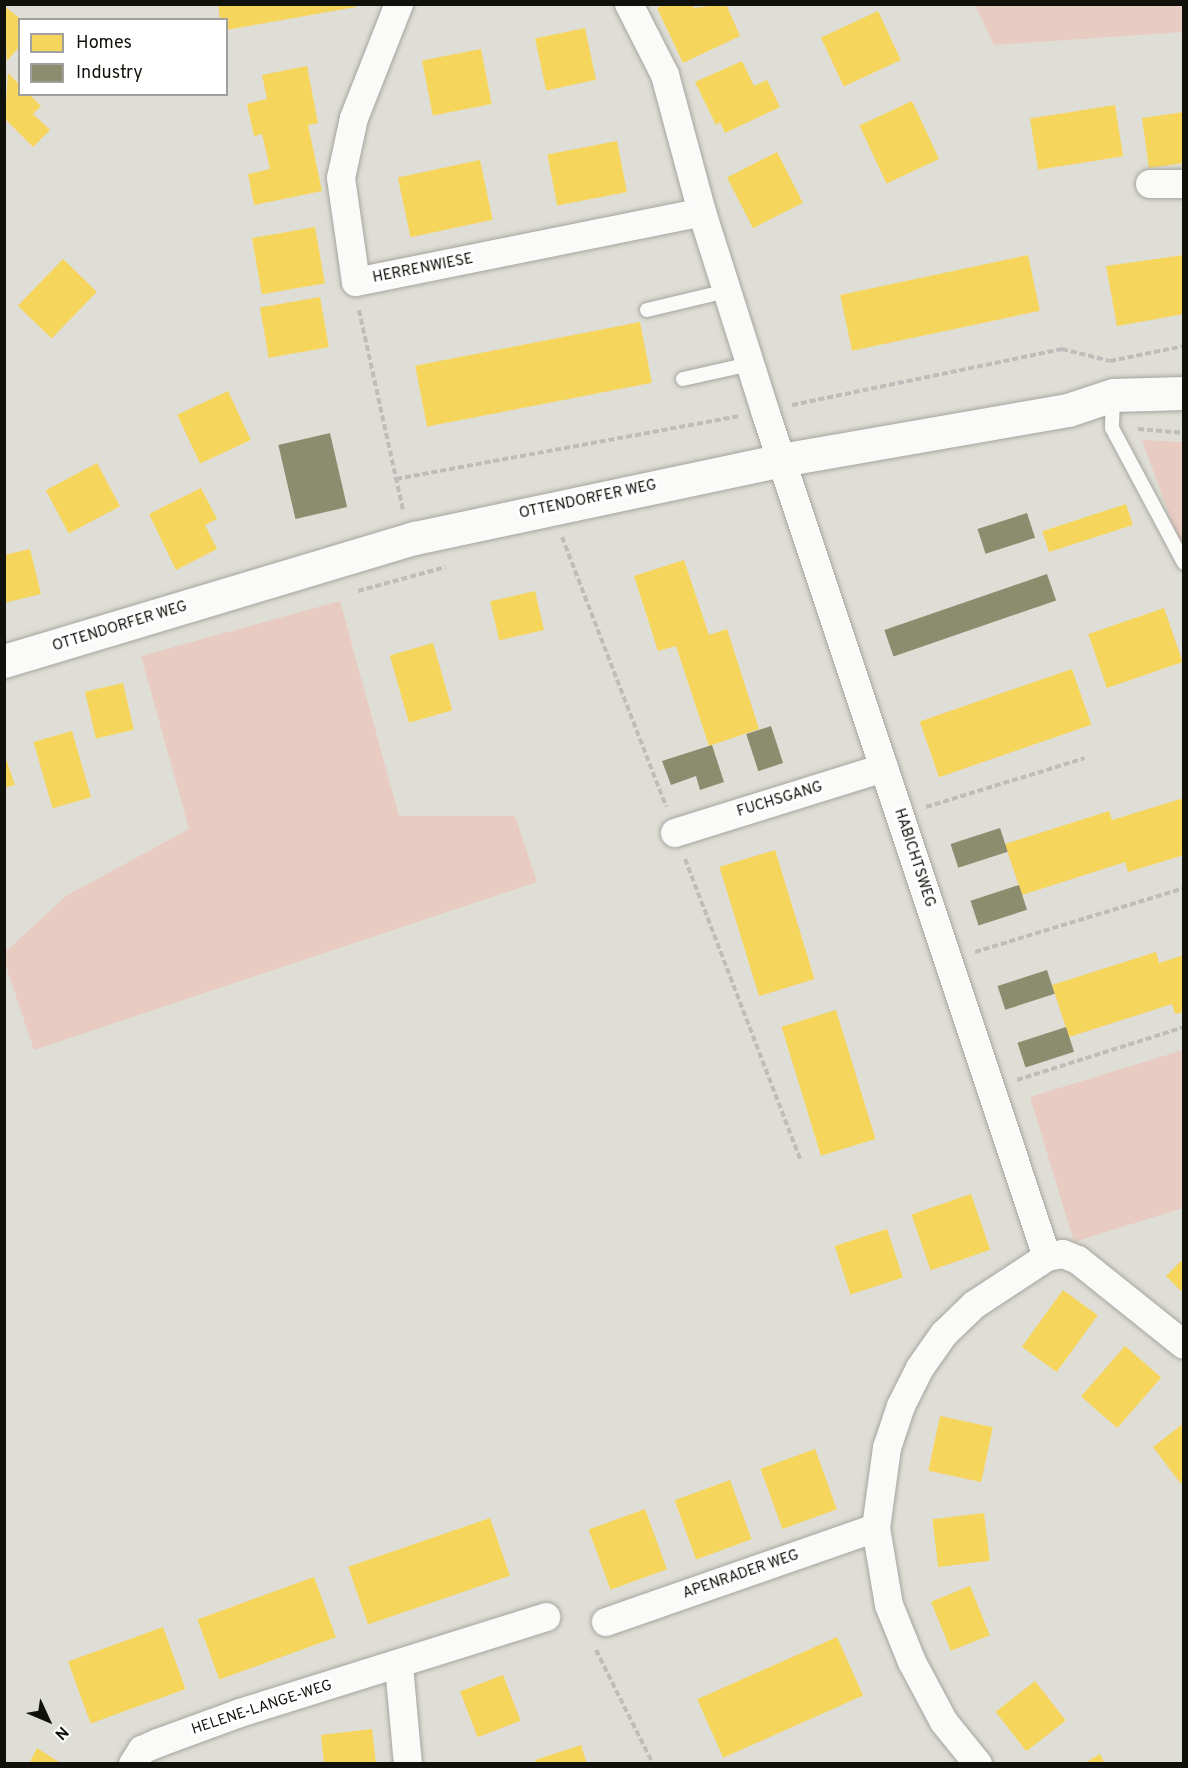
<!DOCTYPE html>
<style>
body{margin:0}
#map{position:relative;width:1188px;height:1768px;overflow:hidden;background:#dfded6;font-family:Overpass,sans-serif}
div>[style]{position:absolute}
.green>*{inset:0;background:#e8ccc1}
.homes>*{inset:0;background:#f6d55c;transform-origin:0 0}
.industry>*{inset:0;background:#8c8c6e;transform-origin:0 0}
.path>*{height:4px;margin-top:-2px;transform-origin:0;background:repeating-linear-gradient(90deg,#bebdbb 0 6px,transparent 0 9px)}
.roads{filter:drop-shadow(0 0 2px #a5a49e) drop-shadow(0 0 2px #a5a49e)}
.service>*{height:14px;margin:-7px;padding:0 7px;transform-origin:7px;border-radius:7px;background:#fafaf9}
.minor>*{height:28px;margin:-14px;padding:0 14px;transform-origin:14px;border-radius:14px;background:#fafaf9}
.secondary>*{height:33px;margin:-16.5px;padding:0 16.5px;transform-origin:16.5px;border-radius:16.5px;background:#fafaf9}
span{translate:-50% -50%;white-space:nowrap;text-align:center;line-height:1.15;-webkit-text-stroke:6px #fff;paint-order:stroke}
.street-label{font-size:15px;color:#11110b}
.frame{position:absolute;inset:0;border:6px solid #11110b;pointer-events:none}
.legend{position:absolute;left:18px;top:18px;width:210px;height:78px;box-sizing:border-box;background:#fff;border:2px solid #a0a09d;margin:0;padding:8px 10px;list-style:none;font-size:18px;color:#11110b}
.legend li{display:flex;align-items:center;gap:12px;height:30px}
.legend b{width:30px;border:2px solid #a0a09d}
.north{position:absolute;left:18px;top:1690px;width:60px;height:60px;-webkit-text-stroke:4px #fff;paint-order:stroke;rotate:134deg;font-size:16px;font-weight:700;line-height:24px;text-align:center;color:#11110b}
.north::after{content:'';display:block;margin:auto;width:21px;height:27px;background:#11110b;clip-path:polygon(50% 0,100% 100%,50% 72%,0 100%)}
</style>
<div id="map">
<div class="green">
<i style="clip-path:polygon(975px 5px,1183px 5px,1183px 32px,994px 45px)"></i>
<i style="clip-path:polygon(1142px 440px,1183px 442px,1183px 550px,1182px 550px)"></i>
<i style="clip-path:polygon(340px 601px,399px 816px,515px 816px,537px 882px,34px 1050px,5px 963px,5px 952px,66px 896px,189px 829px,141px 656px)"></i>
<i style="clip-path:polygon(1183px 1050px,1183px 1208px,1074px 1242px,1030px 1097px)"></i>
</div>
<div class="homes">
<i style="clip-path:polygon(218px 4px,356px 4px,356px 7px,226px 30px,226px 20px,220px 20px)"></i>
<i style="clip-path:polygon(665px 4px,693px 4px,694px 8px,726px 4px,740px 36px,683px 63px,657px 8px)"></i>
<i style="clip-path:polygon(4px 6px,22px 20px,20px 46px,7px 61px)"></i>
<i style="left:878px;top:11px;width:54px;height:63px;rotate:65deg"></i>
<i style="left:585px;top:28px;width:53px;height:51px;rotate:78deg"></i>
<i style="left:481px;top:49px;width:56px;height:60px;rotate:79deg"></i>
<i style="clip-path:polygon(742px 61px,754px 86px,767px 80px,780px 107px,725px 133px,720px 122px,716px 125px,695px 82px)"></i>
<i style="clip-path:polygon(307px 66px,318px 123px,308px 125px,322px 191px,254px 205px,248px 174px,270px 169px,262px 134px,254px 136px,247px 104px,267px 99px,262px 75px)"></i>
<i style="clip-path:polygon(8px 73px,20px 85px,20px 94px,29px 94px,41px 106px,33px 114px,50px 130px,33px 147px,5px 119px)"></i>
<i style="left:912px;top:101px;width:64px;height:58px;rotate:65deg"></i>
<i style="left:1115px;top:105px;width:52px;height:86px;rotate:81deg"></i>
<i style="clip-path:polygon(1184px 112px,1184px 163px,1149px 168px,1142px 118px)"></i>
<i style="left:617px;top:141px;width:52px;height:71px;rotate:79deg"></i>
<i style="left:777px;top:152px;width:57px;height:56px;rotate:63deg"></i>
<i style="left:480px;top:160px;width:61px;height:84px;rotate:78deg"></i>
<i style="left:315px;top:227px;width:57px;height:64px;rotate:80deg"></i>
<i style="left:1028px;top:255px;width:57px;height:192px;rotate:78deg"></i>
<i style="clip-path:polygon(1184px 255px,1184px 314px,1117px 326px,1106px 266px)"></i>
<i style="left:63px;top:259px;width:47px;height:65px;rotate:44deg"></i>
<i style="left:320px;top:297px;width:51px;height:61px;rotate:80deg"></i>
<i style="left:640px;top:322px;width:62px;height:229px;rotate:79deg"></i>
<i style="left:228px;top:391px;width:54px;height:56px;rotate:65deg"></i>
<i style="left:97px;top:463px;width:49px;height:58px;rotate:62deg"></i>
<i style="clip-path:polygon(201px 488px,217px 519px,205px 525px,217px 549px,176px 570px,149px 514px)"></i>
<i style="left:1126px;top:504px;width:22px;height:88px;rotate:72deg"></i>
<i style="clip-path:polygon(30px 549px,41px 594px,4px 603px,4px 555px)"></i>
<i style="clip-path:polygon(684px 560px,709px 635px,727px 629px,759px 729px,709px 746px,676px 646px,658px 651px,634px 576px)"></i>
<i style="left:535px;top:591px;width:40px;height:46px;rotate:77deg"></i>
<i style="left:1164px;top:608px;width:57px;height:80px;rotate:71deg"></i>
<i style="left:433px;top:643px;width:70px;height:45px;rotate:74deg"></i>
<i style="left:1072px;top:669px;width:59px;height:161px;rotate:71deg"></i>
<i style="left:123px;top:683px;width:48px;height:39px;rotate:77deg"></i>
<i style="left:72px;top:731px;width:69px;height:40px;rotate:74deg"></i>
<i style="clip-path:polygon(4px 753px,15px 785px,4px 788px)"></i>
<i style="clip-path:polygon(1184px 798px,1184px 855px,1128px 872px,1125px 862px,1022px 895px,1005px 844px,1109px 811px,1112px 820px)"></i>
<i style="left:775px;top:850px;width:135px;height:58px;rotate:73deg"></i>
<i style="clip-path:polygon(1156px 952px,1159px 963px,1184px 955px,1184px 1012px,1175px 1014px,1172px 1004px,1069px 1037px,1052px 985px)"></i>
<i style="left:836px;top:1010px;width:135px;height:57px;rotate:73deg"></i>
<i style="left:971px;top:1194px;width:59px;height:63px;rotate:71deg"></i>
<i style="left:887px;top:1229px;width:51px;height:55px;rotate:72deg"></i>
<i style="clip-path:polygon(1184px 1258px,1184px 1294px,1166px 1276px)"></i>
<i style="left:1063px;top:1290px;width:43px;height:70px;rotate:36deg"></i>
<i style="left:1125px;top:1346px;width:48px;height:67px;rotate:41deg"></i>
<i style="left:940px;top:1416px;width:54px;height:56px;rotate:12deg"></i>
<i style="clip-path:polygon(1184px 1423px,1184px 1482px,1181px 1484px,1153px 1447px)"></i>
<i style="left:815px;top:1449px;width:64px;height:58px;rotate:70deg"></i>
<i style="left:730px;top:1480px;width:63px;height:59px;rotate:70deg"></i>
<i style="left:645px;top:1509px;width:64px;height:60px;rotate:70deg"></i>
<i style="left:984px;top:1513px;width:48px;height:52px;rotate:83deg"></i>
<i style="left:490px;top:1518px;width:61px;height:150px;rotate:71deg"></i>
<i style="left:314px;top:1577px;width:64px;height:124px;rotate:70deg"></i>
<i style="left:970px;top:1586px;width:53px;height:42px;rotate:68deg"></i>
<i style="left:163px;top:1627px;width:66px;height:101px;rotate:70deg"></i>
<i style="left:837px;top:1637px;width:64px;height:153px;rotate:66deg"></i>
<i style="left:503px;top:1675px;width:49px;height:46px;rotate:69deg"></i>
<i style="left:1035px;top:1681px;width:50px;height:50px;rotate:52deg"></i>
<i style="clip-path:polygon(372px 1729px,376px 1764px,324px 1764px,321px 1735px)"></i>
<i style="clip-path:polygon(581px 1745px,587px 1764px,537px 1764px,535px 1760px)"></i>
<i style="clip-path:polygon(37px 1748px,62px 1764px,29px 1764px)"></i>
<i style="clip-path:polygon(1100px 1754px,1105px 1764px,1083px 1764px)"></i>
</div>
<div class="industry">
<i style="left:330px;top:433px;width:76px;height:53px;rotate:77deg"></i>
<i style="left:1027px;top:513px;width:26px;height:52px;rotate:72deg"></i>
<i style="left:1047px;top:574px;width:28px;height:172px;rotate:71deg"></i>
<i style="left:771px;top:726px;width:39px;height:26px;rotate:72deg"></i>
<i style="clip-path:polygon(712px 745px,724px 782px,700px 790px,696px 776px,671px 785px,662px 761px)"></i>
<i style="left:1000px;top:828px;width:25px;height:52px;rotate:72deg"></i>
<i style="left:1019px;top:885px;width:26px;height:51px;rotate:72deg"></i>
<i style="left:1047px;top:970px;width:25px;height:52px;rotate:72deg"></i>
<i style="left:1066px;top:1027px;width:26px;height:51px;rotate:72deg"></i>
</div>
<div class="path">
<i style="left:359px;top:310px;width:205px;rotate:77.6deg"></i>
<i style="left:792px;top:405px;width:276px;rotate:-11.7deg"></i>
<i style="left:1062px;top:349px;width:49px;rotate:14deg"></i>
<i style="left:1110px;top:361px;width:76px;rotate:-11.5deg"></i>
<i style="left:1138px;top:429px;width:46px;rotate:5deg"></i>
<i style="left:396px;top:479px;width:348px;rotate:-10.4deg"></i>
<i style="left:562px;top:537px;width:289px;rotate:68.9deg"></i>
<i style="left:358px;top:591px;width:91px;rotate:-15.3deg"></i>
<i style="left:926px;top:807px;width:166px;rotate:-17.1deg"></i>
<i style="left:685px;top:859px;width:321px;rotate:69deg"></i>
<i style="left:975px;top:952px;width:219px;rotate:-17deg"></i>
<i style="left:1017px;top:1080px;width:175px;rotate:-17.6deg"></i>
<i style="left:596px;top:1650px;width:127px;rotate:63.4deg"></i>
</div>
<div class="roads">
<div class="service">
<i style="left:647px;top:310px;width:82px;rotate:-13.4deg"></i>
<i style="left:683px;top:379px;width:69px;rotate:-12.6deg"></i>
<i style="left:1113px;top:397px;width:31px;rotate:92deg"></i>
<i style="left:1112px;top:428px;width:153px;rotate:61.9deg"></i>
</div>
<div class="minor">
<i style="left:399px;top:4px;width:123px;rotate:111.5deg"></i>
<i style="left:354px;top:118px;width:61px;rotate:102.2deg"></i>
<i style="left:341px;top:178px;width:105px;rotate:81.8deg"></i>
<i style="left:356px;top:282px;width:353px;rotate:-11.4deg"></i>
<i style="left:629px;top:4px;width:80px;rotate:63.1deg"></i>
<i style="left:665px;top:75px;width:142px;rotate:74.9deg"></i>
<i style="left:702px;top:212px;width:209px;rotate:72.4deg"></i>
<i style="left:765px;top:411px;width:892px;rotate:71.57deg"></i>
<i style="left:1150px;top:184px;width:34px"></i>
<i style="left:675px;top:833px;width:219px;rotate:-17.3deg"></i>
<i style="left:606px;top:1622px;width:286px;rotate:-19.2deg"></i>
<i style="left:399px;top:1666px;width:98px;rotate:84.8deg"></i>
<i style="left:133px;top:1764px;width:17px;rotate:-57deg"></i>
<i style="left:142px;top:1750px;width:17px;rotate:-24deg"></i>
<i style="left:158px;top:1743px;width:87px;rotate:-20.1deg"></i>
<i style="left:240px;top:1713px;width:321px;rotate:-17.4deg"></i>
<i style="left:978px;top:1764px;width:54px;rotate:-129deg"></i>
<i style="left:944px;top:1722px;width:68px;rotate:-118.1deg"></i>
<i style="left:912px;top:1662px;width:61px;rotate:-112deg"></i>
<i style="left:889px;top:1605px;width:78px;rotate:-99.6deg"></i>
<i style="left:876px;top:1528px;width:81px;rotate:-82.2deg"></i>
<i style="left:887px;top:1448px;width:44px;rotate:-71.6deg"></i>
<i style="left:901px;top:1406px;width:42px;rotate:-63.4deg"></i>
<i style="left:920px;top:1368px;width:42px;rotate:-54.8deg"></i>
<i style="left:944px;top:1334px;width:42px;rotate:-44deg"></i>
<i style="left:974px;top:1305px;width:87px;rotate:-33.3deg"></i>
<i style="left:1047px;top:1257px;width:16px;rotate:-11deg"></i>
<i style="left:1063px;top:1254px;width:16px;rotate:22deg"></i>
<i style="left:1078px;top:1260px;width:136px;rotate:38.7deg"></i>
</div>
<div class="secondary">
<i style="left:4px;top:661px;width:429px;rotate:-16.7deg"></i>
<i style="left:415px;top:538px;width:374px;rotate:-12deg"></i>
<i style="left:781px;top:460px;width:291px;rotate:-9.9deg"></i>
<i style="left:1068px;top:410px;width:47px;rotate:-18.4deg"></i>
<i style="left:1113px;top:395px;width:71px;rotate:-1.6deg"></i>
</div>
</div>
<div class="street-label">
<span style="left:423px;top:269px;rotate:-11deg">HERRENWIESE</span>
<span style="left:588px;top:500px;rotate:-12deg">OTTENDORFER WEG</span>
<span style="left:120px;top:627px;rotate:-17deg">OTTENDORFER WEG</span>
<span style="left:780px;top:800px;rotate:-17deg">FUCHSGANG</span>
<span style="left:914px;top:858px;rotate:72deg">HABICHTSWEG</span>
<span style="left:741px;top:1575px;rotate:-19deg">APENRADER WEG</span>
<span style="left:262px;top:1708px;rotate:-18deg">HELENE-LANGE-WEG</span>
</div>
<div class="frame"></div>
<ul class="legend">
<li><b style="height:16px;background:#f6d55c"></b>Homes</li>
<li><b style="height:16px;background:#8c8c6e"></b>Industry</li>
</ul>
<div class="north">N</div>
</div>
